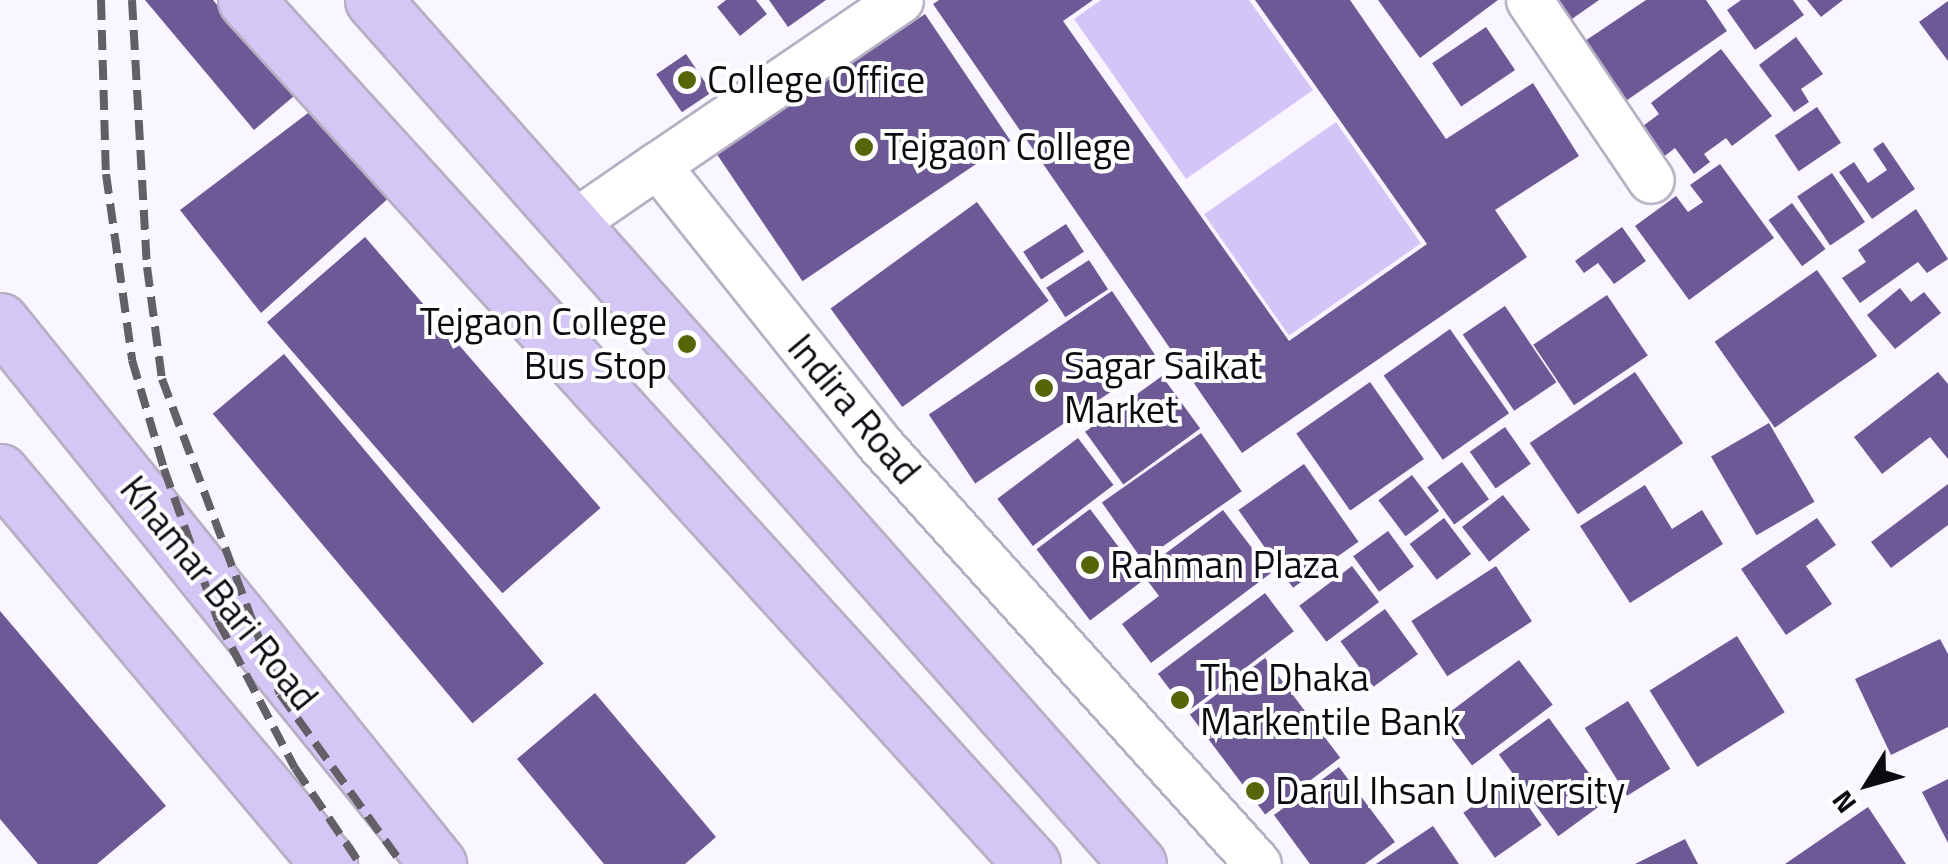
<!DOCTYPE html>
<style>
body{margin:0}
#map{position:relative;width:1948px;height:864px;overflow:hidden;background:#f9f6ff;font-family:"Titillium Web",sans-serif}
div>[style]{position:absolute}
.green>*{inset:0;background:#d4c5f8;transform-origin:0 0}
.building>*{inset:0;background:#6e5997;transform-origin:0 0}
.roads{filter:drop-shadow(2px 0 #b6b0c4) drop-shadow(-2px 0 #b6b0c4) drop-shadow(0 2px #b6b0c4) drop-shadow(0 -2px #b6b0c4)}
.street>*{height:45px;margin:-22.5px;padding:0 22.5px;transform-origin:22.5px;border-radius:22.5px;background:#fff}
.highway>*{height:55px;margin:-27.5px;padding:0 27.5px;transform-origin:27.5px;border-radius:27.5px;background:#d5c7f5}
.rail>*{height:8px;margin-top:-4px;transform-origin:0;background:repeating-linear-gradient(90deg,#625f67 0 20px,transparent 0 30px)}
.dots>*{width:28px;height:28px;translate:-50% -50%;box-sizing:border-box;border:5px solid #fff;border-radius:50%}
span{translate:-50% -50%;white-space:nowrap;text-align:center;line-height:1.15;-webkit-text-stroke:8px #fff;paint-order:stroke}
.poi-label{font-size:38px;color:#0d0a11}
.left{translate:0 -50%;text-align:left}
.right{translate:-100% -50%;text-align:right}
.street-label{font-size:38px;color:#0d0a11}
.north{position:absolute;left:1818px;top:734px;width:100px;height:100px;-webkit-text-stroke:8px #fff;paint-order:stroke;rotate:233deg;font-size:28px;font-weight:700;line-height:40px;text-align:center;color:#0d0a11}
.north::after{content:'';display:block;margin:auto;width:35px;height:45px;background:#0d0a11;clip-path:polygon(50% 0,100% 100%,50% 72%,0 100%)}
</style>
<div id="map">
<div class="green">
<div style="clip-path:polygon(1101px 0,1249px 0,1313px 90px,1186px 179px,1074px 19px)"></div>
<div style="left:1336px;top:122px;width:148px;height:161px;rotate:55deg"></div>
</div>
<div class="building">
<div style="clip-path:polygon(145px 0,213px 0,294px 96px,254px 130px)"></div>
<div style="clip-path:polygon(726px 0,756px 0,767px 14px,740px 36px,717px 7px)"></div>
<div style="clip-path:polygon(769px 0,826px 0,788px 27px)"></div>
<div style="clip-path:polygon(939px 0,1093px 0,1063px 21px,1289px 341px,1427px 244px,1255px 0,1350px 0,1446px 139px,1533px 83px,1579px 156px,1495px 210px,1527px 257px,1242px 453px,933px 4px)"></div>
<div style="clip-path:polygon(1378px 0,1498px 0,1420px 58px)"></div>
<div style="clip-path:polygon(1540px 0,1599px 0,1559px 28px)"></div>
<div style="clip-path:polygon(1646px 0,1706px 0,1727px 31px,1620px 105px,1579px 45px)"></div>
<div style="clip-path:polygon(1741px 0,1793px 0,1804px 15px,1755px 50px,1727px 10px)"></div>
<div style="clip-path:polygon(1807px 0,1843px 0,1821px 17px)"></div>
<div style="clip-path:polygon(1948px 1px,1948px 61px,1919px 22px)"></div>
<div style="left:925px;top:14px;width:153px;height:251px;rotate:56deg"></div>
<div style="left:1486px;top:27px;width:52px;height:65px;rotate:56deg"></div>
<div style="clip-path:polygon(1796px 37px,1823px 74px,1801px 89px,1809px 102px,1794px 112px,1759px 65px)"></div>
<div style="clip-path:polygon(1721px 49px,1772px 116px,1732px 146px,1726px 138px,1704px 154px,1710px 162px,1694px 174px,1675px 148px,1649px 168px,1627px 138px,1659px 114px,1651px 103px)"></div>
<div style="left:686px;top:54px;width:46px;height:36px;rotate:56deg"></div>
<div style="left:1817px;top:107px;width:43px;height:51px;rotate:56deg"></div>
<div style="clip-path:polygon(312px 110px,392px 195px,261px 313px,180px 210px)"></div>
<div style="clip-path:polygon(1883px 142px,1915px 189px,1872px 219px,1839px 172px,1854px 162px,1868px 183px,1887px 170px,1873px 149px)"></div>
<div style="clip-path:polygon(1720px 164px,1774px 238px,1689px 300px,1635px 226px,1676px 196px,1688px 212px,1703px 202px,1690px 185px)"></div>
<div style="left:1832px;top:173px;width:59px;height:42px;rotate:56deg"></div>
<div style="left:977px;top:202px;width:122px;height:181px;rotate:54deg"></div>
<div style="left:1792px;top:203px;width:57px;height:29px;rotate:54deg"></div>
<div style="clip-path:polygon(1916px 209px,1948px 259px,1927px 273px,1918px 262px,1860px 303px,1842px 278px,1866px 262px,1858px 250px)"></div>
<div style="left:1066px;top:224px;width:33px;height:51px;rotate:57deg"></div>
<div style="clip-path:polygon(1622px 227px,1646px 261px,1614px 284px,1598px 263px,1584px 273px,1575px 261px)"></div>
<div style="left:365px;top:237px;width:359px;height:130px;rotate:49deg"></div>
<div style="left:1089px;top:260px;width:35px;height:51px;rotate:57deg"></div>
<div style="left:1817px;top:270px;width:105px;height:125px;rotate:55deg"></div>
<div style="clip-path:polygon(1900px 288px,1911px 302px,1924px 292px,1941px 313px,1895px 349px,1867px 315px)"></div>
<div style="left:1112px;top:291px;width:83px;height:221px;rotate:56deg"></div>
<div style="left:1607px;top:295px;width:73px;height:89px;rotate:56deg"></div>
<div style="left:1505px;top:306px;width:92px;height:51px;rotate:56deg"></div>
<div style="left:1450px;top:329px;width:103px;height:81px;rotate:55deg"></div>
<div style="left:284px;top:354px;width:404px;height:93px;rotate:50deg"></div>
<div style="left:1635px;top:372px;width:86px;height:127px;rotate:56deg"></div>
<div style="clip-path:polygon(1938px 372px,1948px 384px,1948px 459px,1930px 437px,1882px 474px,1854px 437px)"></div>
<div style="left:1162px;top:376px;width:65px;height:95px;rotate:54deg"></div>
<div style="left:1370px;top:382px;width:94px;height:90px;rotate:55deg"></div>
<div style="left:1769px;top:423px;width:91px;height:67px;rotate:60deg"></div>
<div style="left:1505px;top:427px;width:45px;height:43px;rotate:55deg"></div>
<div style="left:1201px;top:433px;width:71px;height:121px;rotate:55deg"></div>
<div style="left:1078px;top:438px;width:59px;height:101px;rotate:53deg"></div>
<div style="left:1462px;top:462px;width:46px;height:43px;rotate:54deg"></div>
<div style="left:1304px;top:464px;width:95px;height:80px;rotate:55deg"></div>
<div style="left:1412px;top:475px;width:45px;height:42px;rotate:53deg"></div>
<div style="clip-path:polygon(1948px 484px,1948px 525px,1891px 568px,1871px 542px)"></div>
<div style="clip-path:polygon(1645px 485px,1672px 529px,1702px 510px,1723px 544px,1630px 603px,1580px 526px)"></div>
<div style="left:1503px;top:495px;width:44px;height:52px;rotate:52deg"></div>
<div style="left:1090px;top:509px;width:89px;height:67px;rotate:53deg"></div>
<div style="clip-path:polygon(1223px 510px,1271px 573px,1151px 663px,1122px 624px,1159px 596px,1141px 572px)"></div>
<div style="left:1444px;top:518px;width:45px;height:43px;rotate:53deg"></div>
<div style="clip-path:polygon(1817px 518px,1836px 545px,1806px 566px,1832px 604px,1786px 635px,1741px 569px)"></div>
<div style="left:1388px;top:531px;width:44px;height:43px;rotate:54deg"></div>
<div style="left:1352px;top:566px;width:45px;height:66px;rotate:53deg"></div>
<div style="left:1496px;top:566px;width:66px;height:101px;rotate:57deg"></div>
<div style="left:1265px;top:593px;width:48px;height:134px;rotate:53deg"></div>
<div style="left:1385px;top:609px;width:56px;height:55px;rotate:54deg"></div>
<div style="clip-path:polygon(0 611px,166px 806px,97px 864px,38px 864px,0 819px)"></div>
<div style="left:1737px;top:636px;width:90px;height:103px;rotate:58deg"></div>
<div style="clip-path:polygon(1940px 639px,1948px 654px,1948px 727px,1891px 755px,1855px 679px)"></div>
<div style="left:1265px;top:658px;width:125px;height:94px;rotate:53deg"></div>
<div style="left:1519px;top:660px;width:56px;height:101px;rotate:53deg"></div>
<div style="clip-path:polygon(595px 693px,716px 837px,685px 864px,604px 864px,517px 759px)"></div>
<div style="left:1628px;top:701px;width:80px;height:51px;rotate:58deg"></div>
<div style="left:1549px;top:718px;width:101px;height:62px;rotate:54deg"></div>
<div style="clip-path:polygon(1339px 767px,1395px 842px,1365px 864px,1310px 864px,1274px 815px)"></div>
<div style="clip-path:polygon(1948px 779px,1948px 843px,1922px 792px)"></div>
<div style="left:1510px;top:780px;width:55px;height:57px;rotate:55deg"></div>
<div style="clip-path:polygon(1868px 807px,1906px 864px,1785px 864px)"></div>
<div style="clip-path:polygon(1433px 826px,1459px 864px,1376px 864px)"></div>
<div style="clip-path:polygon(1685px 839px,1698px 864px,1635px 864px)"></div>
</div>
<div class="roads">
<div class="street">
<div style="left:900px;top:0;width:294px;rotate:145.8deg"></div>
<div style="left:657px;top:165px;width:353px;rotate:51.4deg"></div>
<div style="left:877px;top:441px;width:569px;rotate:47.99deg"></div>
<div style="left:1529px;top:0;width:217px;rotate:55.9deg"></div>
<div style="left:570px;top:225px;width:106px;rotate:-34.6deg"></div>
</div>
<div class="highway">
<div style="left:246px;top:0;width:1168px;rotate:47.71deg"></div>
<div style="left:373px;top:0;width:1154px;rotate:48.48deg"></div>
<div style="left:0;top:321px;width:698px;rotate:51.11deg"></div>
<div style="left:0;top:472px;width:512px;rotate:49.99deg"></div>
</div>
</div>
<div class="rail">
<div style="left:101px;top:0;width:174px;rotate:88.4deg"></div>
<div style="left:106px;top:174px;width:188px;rotate:82deg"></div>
<div style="left:132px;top:360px;width:114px;rotate:73.6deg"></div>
<div style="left:164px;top:469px;width:161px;rotate:70.4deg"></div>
<div style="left:218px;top:621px;width:166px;rotate:62.4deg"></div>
<div style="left:295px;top:768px;width:116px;rotate:55.9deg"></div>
<div style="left:132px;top:0;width:267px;rotate:86.8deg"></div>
<div style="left:147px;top:267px;width:113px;rotate:82.4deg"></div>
<div style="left:162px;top:379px;width:336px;rotate:69.5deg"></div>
<div style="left:280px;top:694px;width:209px;rotate:54.3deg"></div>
</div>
<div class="dots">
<div style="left:687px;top:80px;background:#576509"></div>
<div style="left:864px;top:147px;background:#576509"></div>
<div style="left:687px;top:344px;background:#576509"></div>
<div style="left:1044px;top:388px;background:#576509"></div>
<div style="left:1090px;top:565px;background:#576509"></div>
<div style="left:1180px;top:700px;background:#576509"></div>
<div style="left:1255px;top:791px;background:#576509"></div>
</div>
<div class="poi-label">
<span class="left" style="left:707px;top:80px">College Office</span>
<span class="left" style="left:884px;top:147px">Tejgaon College</span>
<span class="right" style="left:667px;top:344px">Tejgaon College<br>Bus Stop</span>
<span class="left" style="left:1064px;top:388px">Sagar Saikat<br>Market</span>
<span class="left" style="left:1110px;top:565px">Rahman Plaza</span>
<span class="left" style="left:1200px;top:700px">The Dhaka<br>Markentile Bank</span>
<span class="left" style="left:1275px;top:791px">Darul Ihsan University</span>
</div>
<div class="street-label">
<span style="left:854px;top:409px;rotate:50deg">Indira Road</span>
<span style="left:219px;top:593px;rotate:51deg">Khamar Bari Road</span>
</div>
<div class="north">N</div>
</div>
